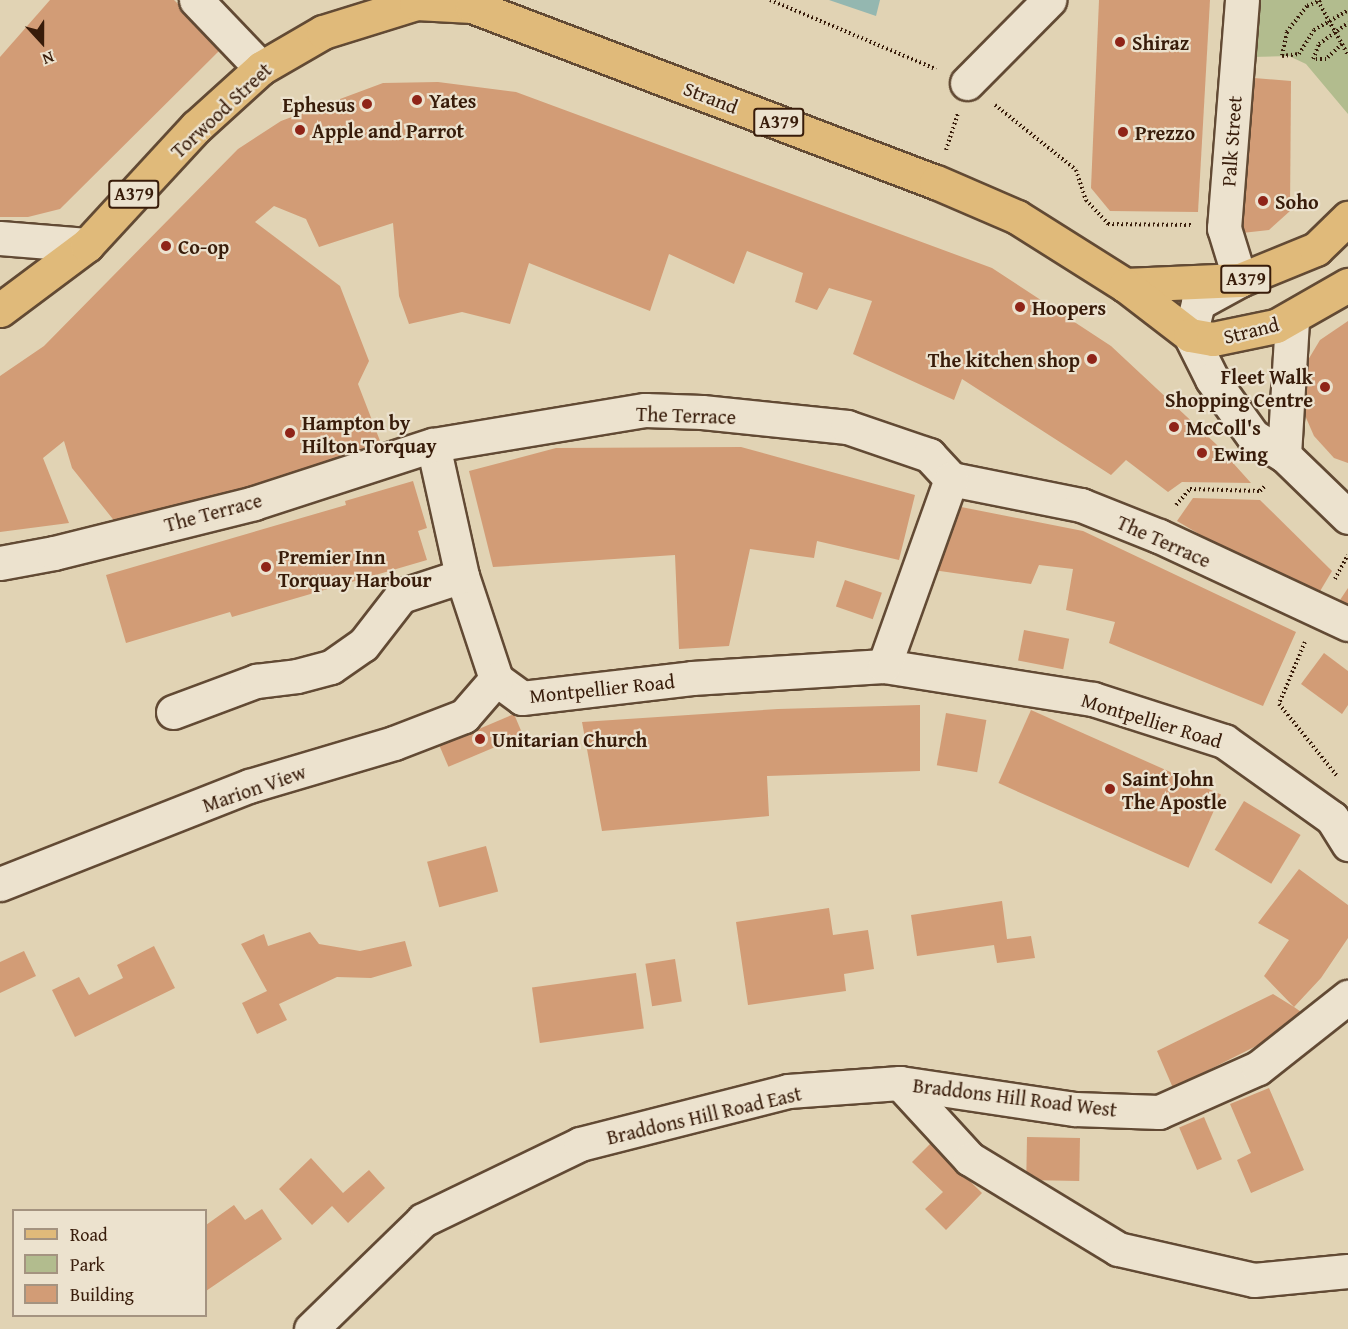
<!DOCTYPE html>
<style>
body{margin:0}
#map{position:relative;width:1348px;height:1329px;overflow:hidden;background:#e1d3b4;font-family:"Gentium Book Plus",serif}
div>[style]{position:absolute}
.green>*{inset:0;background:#b2bc8e}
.water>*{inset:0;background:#94b7b0}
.building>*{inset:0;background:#d29c76;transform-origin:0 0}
.path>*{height:4px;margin-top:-2px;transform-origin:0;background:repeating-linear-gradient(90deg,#381c0a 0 1.5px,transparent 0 4.5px)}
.roads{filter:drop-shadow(2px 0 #624a34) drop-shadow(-2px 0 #624a34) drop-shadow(0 2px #624a34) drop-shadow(0 -2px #624a34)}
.minor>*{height:33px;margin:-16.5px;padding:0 16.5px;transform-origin:16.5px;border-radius:16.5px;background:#ece2ce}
.major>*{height:33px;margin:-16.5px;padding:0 16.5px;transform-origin:16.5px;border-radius:16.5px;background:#e0ba7a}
.dots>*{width:16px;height:16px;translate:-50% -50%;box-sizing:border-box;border:3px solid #ece2ce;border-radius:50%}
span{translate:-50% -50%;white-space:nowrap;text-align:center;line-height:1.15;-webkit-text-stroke:4.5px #ece2ce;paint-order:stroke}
.shield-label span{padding:2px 4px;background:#ece2ce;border:2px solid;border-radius:4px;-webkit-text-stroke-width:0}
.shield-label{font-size:18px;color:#381c0a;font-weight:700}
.poi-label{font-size:20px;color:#381c0a;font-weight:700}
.left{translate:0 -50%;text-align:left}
.right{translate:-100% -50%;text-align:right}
.street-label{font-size:20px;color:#381c0a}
.legend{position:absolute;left:12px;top:1209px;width:195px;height:108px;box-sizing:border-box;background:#ece2ce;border:2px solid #a49380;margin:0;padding:8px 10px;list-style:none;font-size:18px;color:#381c0a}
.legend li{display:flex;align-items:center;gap:12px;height:30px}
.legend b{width:30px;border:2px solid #a49380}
.north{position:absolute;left:12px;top:12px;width:60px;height:60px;-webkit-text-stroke:4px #ece2ce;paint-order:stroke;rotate:159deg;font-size:16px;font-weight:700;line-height:24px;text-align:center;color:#381c0a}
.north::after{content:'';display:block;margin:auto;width:21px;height:27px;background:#381c0a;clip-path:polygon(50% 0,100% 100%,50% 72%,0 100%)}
</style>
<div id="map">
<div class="green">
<div style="clip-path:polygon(1257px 0,1348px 0,1348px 114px,1306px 64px,1289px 56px,1252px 57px)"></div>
</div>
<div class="water">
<div style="clip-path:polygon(829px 0,880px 0,876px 16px)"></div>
</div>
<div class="building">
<div style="clip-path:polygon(50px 0,174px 0,223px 47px,60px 209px,28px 217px,0 217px,0 57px)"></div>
<div style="clip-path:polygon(1099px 0,1210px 0,1198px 212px,1110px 211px,1091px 188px)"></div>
<div style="clip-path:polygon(1254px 78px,1291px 81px,1290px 211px,1269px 230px,1242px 233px)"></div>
<div style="clip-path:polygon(438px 82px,516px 92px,992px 268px,1111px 346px,1216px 444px,1251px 483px,1182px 482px,1168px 492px,1126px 460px,1111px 475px,962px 379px,954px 400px,853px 354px,872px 301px,829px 288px,817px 310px,795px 302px,803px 273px,747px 251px,734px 284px,669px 254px,650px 311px,529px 263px,510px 324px,462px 312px,409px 324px,399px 296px,393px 223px,319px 247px,306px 219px,274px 206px,255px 222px,340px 286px,369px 361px,358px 384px,382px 446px,250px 489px,116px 523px,72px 468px,64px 441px,43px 458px,69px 523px,0 532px,0 376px,44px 346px,238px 149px,281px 121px,383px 83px)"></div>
<div style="clip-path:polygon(1348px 321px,1348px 463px,1334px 458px,1314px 436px,1300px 404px,1302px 370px,1320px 340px)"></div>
<div style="clip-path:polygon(741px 447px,915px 495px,899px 560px,817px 541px,814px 558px,750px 549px,729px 646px,679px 649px,675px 555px,493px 567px,469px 471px,556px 448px)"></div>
<div style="clip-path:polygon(413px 481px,427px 528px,418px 531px,427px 560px,232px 617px,230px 612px,126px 643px,106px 575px,346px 505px,345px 501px)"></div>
<div style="clip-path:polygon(1193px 498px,1260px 500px,1332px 571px,1316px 598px,1268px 575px,1177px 521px)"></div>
<div style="clip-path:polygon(956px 506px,1083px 531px,1296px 632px,1263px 706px,1109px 643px,1115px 622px,1066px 610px,1073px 569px,1039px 565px,1031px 584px,933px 570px)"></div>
<div style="left:845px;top:580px;width:39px;height:28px;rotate:19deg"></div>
<div style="clip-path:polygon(1348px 588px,1348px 619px,1332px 612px)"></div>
<div style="left:1024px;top:630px;width:46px;height:31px;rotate:11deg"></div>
<div style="clip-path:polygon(1324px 653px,1348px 671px,1348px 705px,1342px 714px,1301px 684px)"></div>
<div style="clip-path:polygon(920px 705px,920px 771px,767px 776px,769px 816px,602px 831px,582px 722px,778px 709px)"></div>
<div style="left:1031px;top:710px;width:208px;height:80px;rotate:24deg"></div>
<div style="left:946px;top:713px;width:41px;height:53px;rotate:10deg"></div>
<div style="left:514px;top:714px;width:23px;height:81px;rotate:67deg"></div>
<div style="left:1244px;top:801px;width:66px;height:57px;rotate:31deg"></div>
<div style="left:486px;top:846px;width:47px;height:61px;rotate:75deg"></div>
<div style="clip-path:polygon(1299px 869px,1348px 905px,1348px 938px,1321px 978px,1294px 1007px,1304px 1014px,1274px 1037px,1173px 1088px,1157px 1051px,1273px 994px,1294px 1007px,1264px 976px,1289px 940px,1258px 923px)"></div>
<div style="clip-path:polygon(1002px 901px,1007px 939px,1031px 936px,1035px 958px,997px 963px,994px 945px,917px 956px,911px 915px)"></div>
<div style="clip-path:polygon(829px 908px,833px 935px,868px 930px,874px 969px,844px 974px,846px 991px,748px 1005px,736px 922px)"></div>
<div style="clip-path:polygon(310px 932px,319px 944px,360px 951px,405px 941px,412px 966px,371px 978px,337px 977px,279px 1004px,287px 1020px,257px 1034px,242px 1003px,267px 991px,241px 944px,264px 934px,268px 946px)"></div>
<div style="clip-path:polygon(154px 946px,175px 988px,75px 1037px,52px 990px,79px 977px,89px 995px,123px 978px,117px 965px)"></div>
<div style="clip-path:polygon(24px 951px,36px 976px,0 993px,0 962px)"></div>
<div style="left:675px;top:959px;width:43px;height:30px;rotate:81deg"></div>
<div style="left:636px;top:973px;width:56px;height:105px;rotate:82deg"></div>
<div style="clip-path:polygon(1269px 1088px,1304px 1170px,1251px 1193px,1237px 1160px,1251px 1153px,1230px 1104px)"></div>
<div style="left:1204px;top:1117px;width:46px;height:27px;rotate:67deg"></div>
<div style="left:1027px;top:1137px;width:53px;height:43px;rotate:1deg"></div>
<div style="clip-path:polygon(931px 1143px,982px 1193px,946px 1230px,925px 1209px,943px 1192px,912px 1162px)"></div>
<div style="clip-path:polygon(311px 1158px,343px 1193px,369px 1170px,385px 1188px,348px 1223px,332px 1206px,312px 1225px,279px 1189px)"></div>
<div style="clip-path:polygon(234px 1205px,245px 1220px,262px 1209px,282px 1239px,206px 1291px,206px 1225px)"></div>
</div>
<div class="path">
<div style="left:770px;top:0;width:180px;rotate:22.6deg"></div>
<div style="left:1321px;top:0;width:15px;rotate:157deg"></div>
<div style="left:1307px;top:6px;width:33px;rotate:128deg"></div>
<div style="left:1287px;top:32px;width:25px;rotate:102deg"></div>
<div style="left:1282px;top:56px;width:17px;rotate:-7deg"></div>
<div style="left:1299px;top:54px;width:28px;rotate:-58deg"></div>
<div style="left:1314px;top:30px;width:39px;rotate:-30deg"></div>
<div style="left:1318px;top:1px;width:62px;rotate:60.9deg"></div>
<div style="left:1342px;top:44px;width:22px;rotate:137deg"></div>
<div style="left:1326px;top:59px;width:13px;rotate:180deg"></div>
<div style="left:1313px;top:59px;width:16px;rotate:-68deg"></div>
<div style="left:1319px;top:44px;width:36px;rotate:-36deg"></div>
<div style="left:995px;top:105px;width:104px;rotate:38.7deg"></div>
<div style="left:1076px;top:170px;width:32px;rotate:72deg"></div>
<div style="left:1086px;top:200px;width:33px;rotate:47deg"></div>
<div style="left:1108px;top:224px;width:83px;rotate:0.7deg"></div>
<div style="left:946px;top:150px;width:38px;rotate:-72deg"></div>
<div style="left:1176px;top:505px;width:21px;rotate:-49deg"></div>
<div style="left:1190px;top:489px;width:70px;rotate:1.6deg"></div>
<div style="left:1260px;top:491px;width:8px;rotate:-45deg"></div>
<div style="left:1335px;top:579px;width:27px;rotate:-62deg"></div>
<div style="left:1305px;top:642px;width:67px;rotate:112.8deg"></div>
<div style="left:1279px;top:704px;width:94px;rotate:51.1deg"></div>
</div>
<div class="roads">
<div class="minor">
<div style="left:196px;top:0;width:94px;rotate:46.3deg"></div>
<div style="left:1242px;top:0;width:229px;rotate:94.5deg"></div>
<div style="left:1224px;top:228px;width:54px;rotate:72.9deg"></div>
<div style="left:1240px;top:280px;width:48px;rotate:151.3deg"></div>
<div style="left:1198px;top:303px;width:33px;rotate:104deg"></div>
<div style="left:1190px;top:335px;width:49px;rotate:63.4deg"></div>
<div style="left:1212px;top:379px;width:70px;rotate:54.3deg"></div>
<div style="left:1253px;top:436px;width:36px;rotate:32deg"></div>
<div style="left:1284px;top:455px;width:89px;rotate:44.1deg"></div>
<div style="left:967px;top:83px;width:117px;rotate:-45.3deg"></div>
<div style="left:0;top:238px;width:87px;rotate:4.6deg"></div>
<div style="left:433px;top:445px;width:134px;rotate:77.5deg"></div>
<div style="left:462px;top:576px;width:108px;rotate:71.7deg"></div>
<div style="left:496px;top:679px;width:32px;rotate:36deg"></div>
<div style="left:522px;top:698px;width:171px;rotate:-6.7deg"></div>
<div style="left:692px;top:678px;width:192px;rotate:-3.6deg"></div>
<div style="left:884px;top:666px;width:212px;rotate:9deg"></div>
<div style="left:1093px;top:699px;width:138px;rotate:17.8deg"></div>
<div style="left:1224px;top:741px;width:133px;rotate:35.5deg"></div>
<div style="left:1332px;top:818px;width:31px;rotate:58deg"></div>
<div style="left:1284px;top:455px;width:135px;rotate:-86.6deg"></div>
<div style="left:0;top:563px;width:55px;rotate:-10.5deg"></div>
<div style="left:54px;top:553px;width:206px;rotate:-14deg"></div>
<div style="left:254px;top:503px;width:188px;rotate:-18deg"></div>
<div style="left:433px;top:445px;width:215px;rotate:-9.4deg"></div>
<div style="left:645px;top:410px;width:57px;rotate:2deg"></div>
<div style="left:702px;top:412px;width:146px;rotate:5.9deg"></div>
<div style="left:847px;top:427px;width:87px;rotate:18.9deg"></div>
<div style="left:929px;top:455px;width:33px;rotate:47deg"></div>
<div style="left:951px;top:479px;width:133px;rotate:11.3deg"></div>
<div style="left:1081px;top:505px;width:84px;rotate:21.7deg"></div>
<div style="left:1159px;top:536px;width:208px;rotate:25deg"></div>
<div style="left:884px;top:666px;width:199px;rotate:-70.3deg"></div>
<div style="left:173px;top:712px;width:89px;rotate:-20.5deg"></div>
<div style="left:256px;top:681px;width:41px;rotate:-7deg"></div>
<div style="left:297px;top:676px;width:35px;rotate:-15deg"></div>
<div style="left:331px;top:667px;width:39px;rotate:-35deg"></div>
<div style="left:363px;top:645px;width:62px;rotate:-52.2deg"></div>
<div style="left:401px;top:596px;width:64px;rotate:-18.2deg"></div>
<div style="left:0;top:884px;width:268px;rotate:-21.5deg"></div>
<div style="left:249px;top:786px;width:151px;rotate:-16.5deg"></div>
<div style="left:394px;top:743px;width:75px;rotate:-21.1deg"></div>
<div style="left:464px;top:716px;width:49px;rotate:-49.1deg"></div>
<div style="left:900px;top:1083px;width:177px;rotate:8.5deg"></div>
<div style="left:1075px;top:1109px;width:84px;rotate:2deg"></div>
<div style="left:1159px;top:1112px;width:108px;rotate:-24deg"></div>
<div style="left:1258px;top:1068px;width:115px;rotate:-38.3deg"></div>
<div style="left:311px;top:1329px;width:156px;rotate:-44.2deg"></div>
<div style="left:423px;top:1220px;width:174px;rotate:-25.8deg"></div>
<div style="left:580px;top:1144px;width:215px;rotate:-14.3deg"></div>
<div style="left:788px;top:1091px;width:112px;rotate:-4.1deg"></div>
<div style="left:900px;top:1083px;width:103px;rotate:47.4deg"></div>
<div style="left:970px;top:1159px;width:173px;rotate:31.3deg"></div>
<div style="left:1118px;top:1249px;width:139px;rotate:12.8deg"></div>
<div style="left:1254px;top:1280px;width:94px;rotate:-5.5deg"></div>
</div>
<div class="major">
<div style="left:1125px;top:285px;width:115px;rotate:-2.5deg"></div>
<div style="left:1240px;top:280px;width:82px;rotate:-22.2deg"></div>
<div style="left:1316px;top:249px;width:45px;rotate:-44.1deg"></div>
<div style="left:0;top:310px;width:109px;rotate:-36.8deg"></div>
<div style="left:87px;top:245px;width:161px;rotate:-47.3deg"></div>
<div style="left:196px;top:127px;width:88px;rotate:-42.2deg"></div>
<div style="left:261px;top:68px;width:72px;rotate:-30.1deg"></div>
<div style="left:323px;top:32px;width:97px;rotate:-17.3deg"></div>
<div style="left:416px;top:3px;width:56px;rotate:3.1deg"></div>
<div style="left:472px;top:6px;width:496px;rotate:20.8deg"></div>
<div style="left:936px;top:182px;width:88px;rotate:23.4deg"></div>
<div style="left:1017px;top:217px;width:128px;rotate:32.2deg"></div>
<div style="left:1125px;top:285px;width:82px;rotate:37.6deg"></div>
<div style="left:1190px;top:335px;width:23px;rotate:10deg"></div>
<div style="left:1213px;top:339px;width:64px;rotate:-11.7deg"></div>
<div style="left:1276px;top:326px;width:83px;rotate:-29.7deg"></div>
</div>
</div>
<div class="dots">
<div style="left:1120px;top:42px;background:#8f2418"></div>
<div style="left:417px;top:100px;background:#8f2418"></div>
<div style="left:367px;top:104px;background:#8f2418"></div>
<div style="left:300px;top:130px;background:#8f2418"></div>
<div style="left:1123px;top:132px;background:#8f2418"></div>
<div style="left:1263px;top:201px;background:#8f2418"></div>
<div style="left:166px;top:246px;background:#8f2418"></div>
<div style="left:1020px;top:307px;background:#8f2418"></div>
<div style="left:1092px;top:359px;background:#8f2418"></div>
<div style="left:1325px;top:387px;background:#8f2418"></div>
<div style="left:1174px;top:427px;background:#8f2418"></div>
<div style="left:290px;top:433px;background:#8f2418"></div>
<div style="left:1202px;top:453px;background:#8f2418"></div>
<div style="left:266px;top:567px;background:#8f2418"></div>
<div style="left:480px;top:739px;background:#8f2418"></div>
<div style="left:1110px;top:789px;background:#8f2418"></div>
</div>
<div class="shield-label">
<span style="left:779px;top:122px">A379</span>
<span style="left:134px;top:194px">A379</span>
<span style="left:1246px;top:279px">A379</span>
</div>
<div class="poi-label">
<span class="left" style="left:1132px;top:42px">Shiraz</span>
<span class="left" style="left:429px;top:100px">Yates</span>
<span class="right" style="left:355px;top:104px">Ephesus</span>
<span class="left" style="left:312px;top:130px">Apple and Parrot</span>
<span class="left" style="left:1135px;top:132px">Prezzo</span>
<span class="left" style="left:1275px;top:201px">Soho</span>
<span class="left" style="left:178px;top:246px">Co-op</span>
<span class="left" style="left:1032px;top:307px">Hoopers</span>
<span class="right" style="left:1080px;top:359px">The kitchen shop</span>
<span class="right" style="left:1313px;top:388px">Fleet Walk<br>Shopping Centre</span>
<span class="left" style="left:302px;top:434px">Hampton by<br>Hilton Torquay</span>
<span class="left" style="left:1186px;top:427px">McColl's</span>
<span class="left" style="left:1214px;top:453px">Ewing</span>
<span class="left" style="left:278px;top:568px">Premier Inn<br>Torquay Harbour</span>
<span class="left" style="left:492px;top:739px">Unitarian Church</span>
<span class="left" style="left:1122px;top:790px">Saint John<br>The Apostle</span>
</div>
<div class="street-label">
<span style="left:711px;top:97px;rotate:21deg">Strand</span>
<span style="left:221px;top:110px;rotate:-43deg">Torwood Street</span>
<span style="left:1231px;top:141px;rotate:-86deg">Palk Street</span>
<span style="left:1251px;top:330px;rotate:-14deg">Strand</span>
<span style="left:686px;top:415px;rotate:2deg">The Terrace</span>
<span style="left:213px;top:512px;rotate:-15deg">The Terrace</span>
<span style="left:1164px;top:541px;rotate:24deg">The Terrace</span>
<span style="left:602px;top:688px;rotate:-6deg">Montpellier Road</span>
<span style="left:1152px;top:720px;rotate:17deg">Montpellier Road</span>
<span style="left:254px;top:788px;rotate:-19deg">Marion View</span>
<span style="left:1015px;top:1097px;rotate:7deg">Braddons Hill Road West</span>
<span style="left:704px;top:1115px;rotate:-13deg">Braddons Hill Road East</span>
</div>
<ul class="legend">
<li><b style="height:8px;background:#e0ba7a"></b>Road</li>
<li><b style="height:16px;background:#b2bc8e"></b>Park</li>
<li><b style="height:16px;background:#d29c76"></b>Building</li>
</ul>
<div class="north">N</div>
</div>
